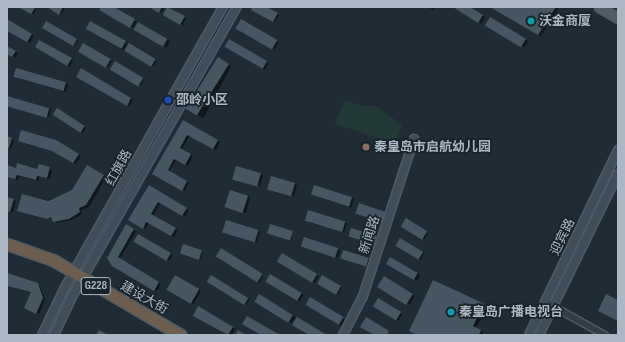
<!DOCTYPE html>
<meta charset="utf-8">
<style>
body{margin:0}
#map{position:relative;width:625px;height:342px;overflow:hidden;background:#1f2c36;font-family:"Sofia Sans Condensed","Noto Sans SC",sans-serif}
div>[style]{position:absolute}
.green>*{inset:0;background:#223938}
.shadow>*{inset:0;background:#0007;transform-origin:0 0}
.building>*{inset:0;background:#475762;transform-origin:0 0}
.roads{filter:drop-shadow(1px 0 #505c65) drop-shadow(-1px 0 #505c65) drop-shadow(0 1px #505c65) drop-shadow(0 -1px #505c65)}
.street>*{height:6px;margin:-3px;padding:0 3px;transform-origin:3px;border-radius:3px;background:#323e47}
.secondary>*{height:8px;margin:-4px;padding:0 4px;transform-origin:4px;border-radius:4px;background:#404e5a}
.primary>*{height:9px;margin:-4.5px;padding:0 4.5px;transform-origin:4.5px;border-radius:4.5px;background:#505d67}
.highway>*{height:11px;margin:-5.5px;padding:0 5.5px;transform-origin:5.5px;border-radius:5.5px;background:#6d5d4f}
.dots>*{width:11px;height:11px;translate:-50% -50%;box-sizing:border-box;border:2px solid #18232b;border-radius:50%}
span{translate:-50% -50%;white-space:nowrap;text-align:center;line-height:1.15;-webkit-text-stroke:3.5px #18232b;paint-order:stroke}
.shield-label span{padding:1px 3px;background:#18232b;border:1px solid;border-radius:3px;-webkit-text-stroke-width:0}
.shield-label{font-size:12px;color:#acb9c4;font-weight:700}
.poi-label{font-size:13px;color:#acb9c4;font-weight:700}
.left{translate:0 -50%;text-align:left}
.street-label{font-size:13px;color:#acb9c4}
.frame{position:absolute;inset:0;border:8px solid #acb9c4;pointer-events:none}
</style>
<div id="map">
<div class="green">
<div style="clip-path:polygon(345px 100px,362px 106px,376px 106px,402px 125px,396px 144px,335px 124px)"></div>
</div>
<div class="shadow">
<div style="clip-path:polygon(20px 7px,32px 7px,36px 9px,34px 14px)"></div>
<div style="clip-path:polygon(48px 7px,63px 7px,65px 8px,61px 15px)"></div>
<div style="clip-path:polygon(102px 7px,112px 7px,137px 22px,133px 28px,101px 10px)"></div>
<div style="clip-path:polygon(151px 7px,165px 7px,161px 13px)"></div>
<div style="clip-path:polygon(253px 7px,265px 7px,279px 15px,275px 22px,252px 10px)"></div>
<div style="clip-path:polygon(428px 7px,435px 7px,433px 10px)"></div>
<div style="clip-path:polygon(454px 7px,469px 7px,485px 17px,481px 24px)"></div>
<div style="clip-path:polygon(492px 7px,559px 7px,541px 36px)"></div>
<div style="left:168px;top:8px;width:21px;height:8px;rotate:29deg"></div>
<div style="left:490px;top:19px;width:44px;height:7px;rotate:30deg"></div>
<div style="clip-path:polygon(7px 20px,34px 36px,30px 43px,7px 29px)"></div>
<div style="left:241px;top:20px;width:44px;height:9px;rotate:30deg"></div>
<div style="left:47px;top:22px;width:36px;height:7px;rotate:30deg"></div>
<div style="left:91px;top:22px;width:42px;height:8px;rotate:30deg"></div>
<div style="left:139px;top:23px;width:36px;height:8px;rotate:30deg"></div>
<div style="left:230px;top:40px;width:45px;height:8px;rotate:31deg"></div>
<div style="left:40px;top:41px;width:39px;height:7px;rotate:31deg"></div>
<div style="left:84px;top:45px;width:32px;height:7px;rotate:30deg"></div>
<div style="left:129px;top:45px;width:32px;height:6px;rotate:30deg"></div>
<div style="clip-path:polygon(7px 47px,18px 53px,15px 58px,7px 53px)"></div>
<div style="left:218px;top:59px;width:15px;height:59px;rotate:28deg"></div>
<div style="clip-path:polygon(115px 63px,144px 79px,141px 86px,112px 69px)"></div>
<div style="clip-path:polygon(16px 69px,66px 83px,68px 85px,66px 92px,17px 78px)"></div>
<div style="left:81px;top:70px;width:60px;height:7px;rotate:30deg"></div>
<div style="clip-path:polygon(7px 97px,48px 109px,51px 110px,49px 117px,7px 105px)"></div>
<div style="left:57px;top:110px;width:34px;height:6px;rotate:32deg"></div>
<div style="clip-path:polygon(183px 122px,220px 142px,216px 150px,190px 135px,182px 149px,193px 156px,188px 166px,176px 160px,169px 172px,189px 183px,185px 191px,154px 173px)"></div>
<div style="clip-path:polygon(7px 137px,14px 140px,11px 149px,7px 148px)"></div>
<div style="clip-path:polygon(56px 141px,81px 156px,76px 164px,56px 152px)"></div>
<div style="clip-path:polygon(39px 165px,52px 170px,50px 179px,40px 176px,38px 181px,19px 176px,18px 180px,7px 177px,7px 167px,38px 170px)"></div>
<div style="clip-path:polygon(87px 167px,106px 177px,89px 207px,81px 210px,82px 214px,72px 220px,56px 223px,53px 219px,18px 211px,73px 191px)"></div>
<div style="clip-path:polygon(237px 167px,263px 175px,260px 186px,236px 180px)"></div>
<div style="clip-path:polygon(295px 184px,297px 185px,294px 196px,271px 190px)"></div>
<div style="clip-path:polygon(149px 187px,189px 210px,185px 217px,161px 202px,153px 216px,178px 230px,174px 237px,149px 223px,145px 229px,130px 220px)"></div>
<div style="clip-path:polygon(312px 195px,351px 198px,354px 199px,351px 208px)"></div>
<div style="clip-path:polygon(248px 196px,250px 198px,246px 213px,229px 208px)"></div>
<div style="clip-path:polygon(7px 198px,16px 201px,13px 212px,7px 211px)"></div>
<div style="left:360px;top:204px;width:28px;height:9px;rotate:21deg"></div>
<div style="left:407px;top:220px;width:25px;height:7px;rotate:32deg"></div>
<div style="clip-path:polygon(309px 222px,344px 222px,347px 223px,344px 232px)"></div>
<div style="clip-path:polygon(126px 226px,136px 231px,120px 259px,161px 284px,157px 291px,113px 265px)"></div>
<div style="clip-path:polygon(258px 231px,260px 232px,257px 242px,226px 233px)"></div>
<div style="clip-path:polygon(292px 232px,292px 241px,271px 234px)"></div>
<div style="left:138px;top:235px;width:40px;height:7px;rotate:30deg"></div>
<div style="left:304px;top:239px;width:38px;height:8px;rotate:17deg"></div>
<div style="left:401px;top:240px;width:27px;height:7px;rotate:31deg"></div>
<div style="left:222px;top:250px;width:49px;height:9px;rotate:32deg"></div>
<div style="clip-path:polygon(202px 251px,201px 259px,183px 254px)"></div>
<div style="clip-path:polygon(344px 252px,371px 260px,369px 267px,344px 259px)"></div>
<div style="left:282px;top:254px;width:43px;height:8px;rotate:31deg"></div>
<div style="left:391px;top:258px;width:34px;height:7px;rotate:30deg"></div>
<div style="clip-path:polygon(7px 275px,40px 286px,45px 300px,39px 314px,25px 308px,32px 293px,7px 286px)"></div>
<div style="left:270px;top:275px;width:39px;height:8px;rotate:30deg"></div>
<div style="left:175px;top:276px;width:30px;height:15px;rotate:30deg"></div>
<div style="left:322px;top:276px;width:23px;height:8px;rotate:31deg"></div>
<div style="left:212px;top:277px;width:44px;height:6px;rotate:31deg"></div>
<div style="left:385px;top:278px;width:35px;height:10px;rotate:31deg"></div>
<div style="clip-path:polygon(434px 281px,489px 308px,475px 328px,483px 332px,482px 335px,418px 335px)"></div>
<div style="left:259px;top:296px;width:42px;height:7px;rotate:30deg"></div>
<div style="left:310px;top:299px;width:41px;height:7px;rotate:31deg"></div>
<div style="left:378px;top:300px;width:28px;height:8px;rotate:30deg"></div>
<div style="clip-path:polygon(199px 308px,235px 329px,232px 335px,227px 335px,194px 315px)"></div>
</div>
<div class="building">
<div style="clip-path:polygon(18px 7px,34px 7px,35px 8px,31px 14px)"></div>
<div style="clip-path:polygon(47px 7px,63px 7px,59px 15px)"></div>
<div style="clip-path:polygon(101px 7px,114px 7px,135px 19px,130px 28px,99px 10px)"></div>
<div style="clip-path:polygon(149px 7px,162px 7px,159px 13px)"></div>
<div style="clip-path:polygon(167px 7px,185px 16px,180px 25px,163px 15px)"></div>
<div style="clip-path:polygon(252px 7px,267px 7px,278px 13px,273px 22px,251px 10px)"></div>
<div style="clip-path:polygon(453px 7px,470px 7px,483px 15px,478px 23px)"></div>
<div style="clip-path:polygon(490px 7px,556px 7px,538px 35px)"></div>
<div style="left:490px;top:17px;width:42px;height:10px;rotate:31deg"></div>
<div style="clip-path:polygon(7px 19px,32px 34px,27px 42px,7px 31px)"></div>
<div style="left:241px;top:19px;width:42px;height:11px;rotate:30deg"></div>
<div style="left:46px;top:21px;width:36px;height:8px;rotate:30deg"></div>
<div style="left:90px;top:21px;width:41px;height:9px;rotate:29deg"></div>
<div style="left:138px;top:22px;width:34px;height:9px;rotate:30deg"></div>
<div style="left:229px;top:39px;width:44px;height:9px;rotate:30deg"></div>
<div style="clip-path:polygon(39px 40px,72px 58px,67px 66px,35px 47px)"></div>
<div style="left:83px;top:43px;width:32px;height:10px;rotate:30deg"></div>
<div style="left:129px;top:43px;width:31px;height:9px;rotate:31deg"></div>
<div style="clip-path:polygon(7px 46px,16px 51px,12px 57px,7px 54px)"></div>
<div style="left:218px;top:57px;width:13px;height:61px;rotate:32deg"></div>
<div style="left:115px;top:61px;width:33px;height:10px;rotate:31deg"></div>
<div style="left:16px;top:68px;width:52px;height:9px;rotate:16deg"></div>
<div style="clip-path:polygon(81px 68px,131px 98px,127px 106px,76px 77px)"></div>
<div style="left:7px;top:96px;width:44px;height:10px;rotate:16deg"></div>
<div style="left:57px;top:108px;width:33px;height:8px;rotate:33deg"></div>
<div style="clip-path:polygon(183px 120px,218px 140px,213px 149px,187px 135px,180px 148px,191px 154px,185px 165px,174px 159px,168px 170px,187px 181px,182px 191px,152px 174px)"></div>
<div style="clip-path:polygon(21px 130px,56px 140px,79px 154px,73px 163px,52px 151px,18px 141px)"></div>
<div style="clip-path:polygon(7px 136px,12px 138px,9px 148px,7px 148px)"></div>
<div style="clip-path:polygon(17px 163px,37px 169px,39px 164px,50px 167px,47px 178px,37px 176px,36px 180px,17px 175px,15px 179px,7px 177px,7px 165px,16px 168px)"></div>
<div style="clip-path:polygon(87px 165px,104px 175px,86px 205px,79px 208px,80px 212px,69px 219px,53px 222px,51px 217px,47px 219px,17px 211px,22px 194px,48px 201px,72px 190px)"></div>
<div style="left:236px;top:166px;width:26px;height:14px;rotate:16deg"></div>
<div style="left:271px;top:176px;width:25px;height:14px;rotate:16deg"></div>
<div style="clip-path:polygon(149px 185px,187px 208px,182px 216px,158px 202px,151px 214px,176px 228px,171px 236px,146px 222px,143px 229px,128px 220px)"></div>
<div style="left:314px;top:185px;width:40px;height:10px;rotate:18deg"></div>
<div style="left:230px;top:190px;width:19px;height:18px;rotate:18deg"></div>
<div style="clip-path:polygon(7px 197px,14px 199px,10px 212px,7px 211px)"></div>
<div style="left:359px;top:203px;width:28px;height:11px;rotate:19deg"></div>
<div style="left:308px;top:210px;width:39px;height:11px;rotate:17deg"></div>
<div style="left:406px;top:218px;width:25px;height:10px;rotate:32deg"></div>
<div style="left:226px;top:220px;width:34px;height:13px;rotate:17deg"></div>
<div style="clip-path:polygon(126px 224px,134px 229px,118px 257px,159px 282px,154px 291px,112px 266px,107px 258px)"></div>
<div style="left:270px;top:224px;width:24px;height:10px;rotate:17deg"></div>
<div style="left:351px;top:228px;width:27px;height:9px;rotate:17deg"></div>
<div style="left:138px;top:234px;width:38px;height:9px;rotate:30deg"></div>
<div style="left:304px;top:237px;width:36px;height:10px;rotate:18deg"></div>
<div style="left:400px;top:238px;width:27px;height:9px;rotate:31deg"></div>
<div style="left:183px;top:244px;width:20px;height:10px;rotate:18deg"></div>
<div style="left:221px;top:248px;width:49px;height:10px;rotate:32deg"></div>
<div style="left:343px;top:250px;width:27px;height:9px;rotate:17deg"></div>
<div style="left:282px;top:253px;width:41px;height:10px;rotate:31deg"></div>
<div style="left:390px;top:257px;width:32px;height:8px;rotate:30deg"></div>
<div style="clip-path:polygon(7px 273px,38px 283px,43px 298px,36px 314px,24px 308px,31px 292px,7px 286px)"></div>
<div style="left:270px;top:274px;width:37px;height:9px;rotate:31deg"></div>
<div style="left:175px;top:275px;width:28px;height:17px;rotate:30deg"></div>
<div style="left:211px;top:275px;width:44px;height:8px;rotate:32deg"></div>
<div style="left:322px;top:275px;width:22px;height:10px;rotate:30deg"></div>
<div style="left:384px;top:276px;width:34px;height:13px;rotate:32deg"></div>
<div style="clip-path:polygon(433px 280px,487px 305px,480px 319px,477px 318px,473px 326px,481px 330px,479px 335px,417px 335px,409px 331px)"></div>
<div style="left:259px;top:294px;width:40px;height:9px;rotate:32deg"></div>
<div style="clip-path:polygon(606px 294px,618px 300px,618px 321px,598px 311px)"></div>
<div style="left:310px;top:297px;width:39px;height:9px;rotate:31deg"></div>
<div style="left:378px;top:298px;width:27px;height:10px;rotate:31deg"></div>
<div style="clip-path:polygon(198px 306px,233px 327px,228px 335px,193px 316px)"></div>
<div style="clip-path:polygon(247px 316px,280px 335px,261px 335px,242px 324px)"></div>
<div style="clip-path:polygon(297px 317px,327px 335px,309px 335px,292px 325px)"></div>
<div style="clip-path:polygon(366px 317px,389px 331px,387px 335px,374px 335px,360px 327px)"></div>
<div style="clip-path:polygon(99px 330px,108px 335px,96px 335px)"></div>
<div style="clip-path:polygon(238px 330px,246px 335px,235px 335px)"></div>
</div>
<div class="roads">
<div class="street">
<div style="left:545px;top:302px;width:68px;rotate:28.8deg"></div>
</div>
<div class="secondary">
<div style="left:42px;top:335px;width:51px;rotate:-64.4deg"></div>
<div style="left:64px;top:289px;width:324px;rotate:-60.6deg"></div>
<div style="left:54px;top:335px;width:42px;rotate:-64.7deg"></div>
<div style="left:72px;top:297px;width:334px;rotate:-60.4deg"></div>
<div style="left:343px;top:335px;width:44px;rotate:-62.9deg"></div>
<div style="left:363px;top:296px;width:165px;rotate:-72deg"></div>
<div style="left:529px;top:335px;width:205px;rotate:-64.3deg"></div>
<div style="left:539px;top:335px;width:179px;rotate:-63.9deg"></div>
</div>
<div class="primary">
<div style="left:599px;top:7px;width:22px;rotate:30deg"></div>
</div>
<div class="highway">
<div style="left:7px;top:244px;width:49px;rotate:19.2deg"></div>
<div style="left:53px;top:260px;width:148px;rotate:30.4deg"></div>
</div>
</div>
<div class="dots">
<div style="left:531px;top:21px;background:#0f9aa8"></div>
<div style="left:168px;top:100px;background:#1a4fb4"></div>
<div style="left:366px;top:147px;background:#8d6e63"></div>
<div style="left:451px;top:312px;background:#0f9aa8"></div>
</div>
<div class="shield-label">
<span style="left:96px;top:286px">G228</span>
</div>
<div class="poi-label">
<span class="left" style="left:539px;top:21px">沃金商厦</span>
<span class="left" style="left:176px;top:100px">邵岭小区</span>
<span class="left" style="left:374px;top:147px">秦皇岛市启航幼儿园</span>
<span class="left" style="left:459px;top:312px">秦皇岛广播电视台</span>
</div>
<div class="street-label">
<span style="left:119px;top:168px;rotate:-61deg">红旗路</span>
<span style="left:370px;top:235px;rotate:-72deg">新闻路</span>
<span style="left:563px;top:237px;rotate:-64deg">迎宾路</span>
<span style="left:144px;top:298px;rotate:30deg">建设大街</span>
</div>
<div class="frame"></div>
</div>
